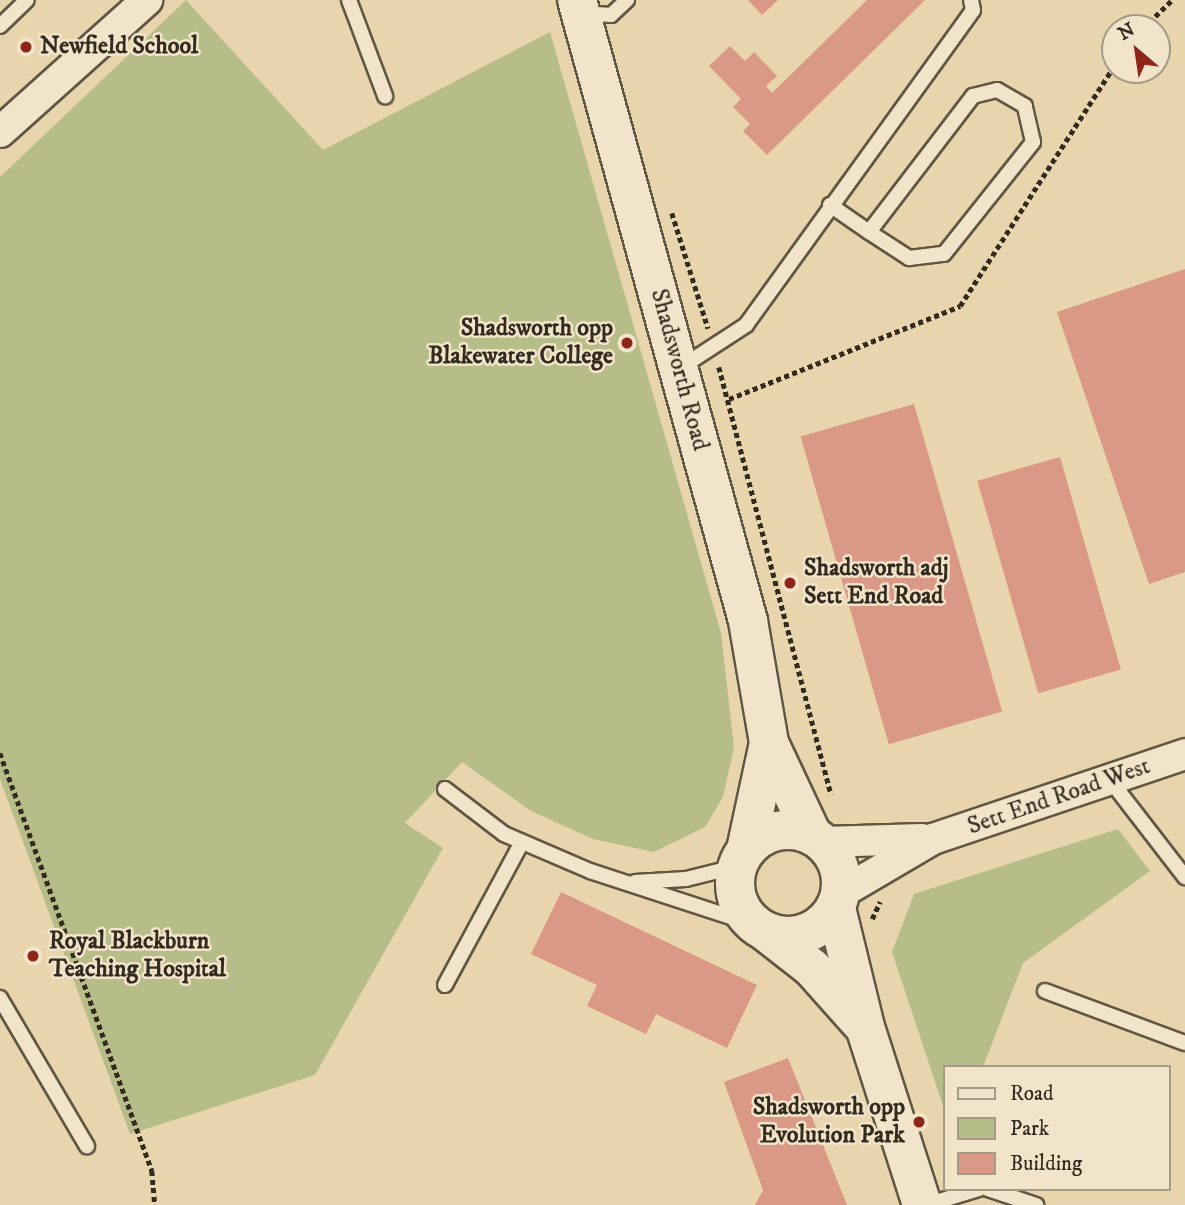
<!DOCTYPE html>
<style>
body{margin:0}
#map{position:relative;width:1185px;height:1205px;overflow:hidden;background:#e9d5ad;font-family:"IM FELL DW Pica",serif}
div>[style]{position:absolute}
.green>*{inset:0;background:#b7bd89}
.building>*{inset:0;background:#da9887;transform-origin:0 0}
.path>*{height:4.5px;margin-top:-2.25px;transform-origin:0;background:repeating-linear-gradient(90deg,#342b1f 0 5px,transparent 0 8.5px)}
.roads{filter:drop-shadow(2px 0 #615642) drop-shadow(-2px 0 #615642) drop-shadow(0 2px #615642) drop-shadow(0 -2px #615642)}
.lane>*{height:14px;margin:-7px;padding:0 7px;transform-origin:7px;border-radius:7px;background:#f1e4ca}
.street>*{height:30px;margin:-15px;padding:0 15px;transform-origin:15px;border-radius:15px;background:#f1e4ca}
.secondary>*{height:38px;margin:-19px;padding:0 19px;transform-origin:19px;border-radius:19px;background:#f1e4ca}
.secondary>.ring{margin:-19px;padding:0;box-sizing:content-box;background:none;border:38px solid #f1e4ca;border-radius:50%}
.dots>*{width:19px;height:19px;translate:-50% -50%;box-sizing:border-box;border:4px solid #f1e4ca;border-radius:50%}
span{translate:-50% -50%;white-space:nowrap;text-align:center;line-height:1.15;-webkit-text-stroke:5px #f1e4ca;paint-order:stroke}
.poi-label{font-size:24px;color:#342b1f;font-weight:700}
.left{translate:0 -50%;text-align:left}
.right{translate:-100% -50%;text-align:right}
.street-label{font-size:24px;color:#342b1f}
.legend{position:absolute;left:943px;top:1065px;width:228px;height:126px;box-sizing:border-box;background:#f1e4ca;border:2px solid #a59a86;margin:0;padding:9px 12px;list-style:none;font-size:21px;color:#342b1f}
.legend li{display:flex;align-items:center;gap:14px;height:35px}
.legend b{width:35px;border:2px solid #a59a86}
.north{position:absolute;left:1101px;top:14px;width:70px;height:70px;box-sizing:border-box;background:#f1e4ca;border:2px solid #a59a86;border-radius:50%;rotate:331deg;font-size:19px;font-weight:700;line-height:28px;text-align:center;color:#342b1f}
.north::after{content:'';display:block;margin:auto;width:24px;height:32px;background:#8f2418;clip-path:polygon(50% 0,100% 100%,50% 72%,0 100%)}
</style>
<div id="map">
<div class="green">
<div style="clip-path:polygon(186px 0,323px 150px,550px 32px,721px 633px,734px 747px,723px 797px,705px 827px,654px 852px,593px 839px,531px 811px,462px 762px,405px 823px,443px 848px,315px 1075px,130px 1134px,0 779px,0 177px)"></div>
<div style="clip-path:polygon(1118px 829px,1150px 871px,1023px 963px,983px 1067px,945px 1067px,945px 1112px,892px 952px,914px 894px)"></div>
</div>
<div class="building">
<div style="clip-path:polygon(748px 0,778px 0,762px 15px)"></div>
<div style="clip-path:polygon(867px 0,925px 0,767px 155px,743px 131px,750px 124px,733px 107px,741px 99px,709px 66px,730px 46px,745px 61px,754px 52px,777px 76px,766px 86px,772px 93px)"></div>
<div style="clip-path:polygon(1185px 269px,1185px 572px,1149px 584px,1057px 312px)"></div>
<div style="left:914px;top:404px;width:320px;height:118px;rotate:74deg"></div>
<div style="left:1060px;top:457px;width:221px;height:86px;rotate:74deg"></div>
<div style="clip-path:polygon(561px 892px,757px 985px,727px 1048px,656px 1014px,646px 1034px,587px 1006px,597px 985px,531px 954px)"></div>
<div style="clip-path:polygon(788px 1058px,847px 1205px,755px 1205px,763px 1190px,724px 1082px)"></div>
</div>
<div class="path">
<div style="left:1143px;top:28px;width:40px;rotate:-44deg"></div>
<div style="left:672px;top:213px;width:121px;rotate:72.6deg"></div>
<div style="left:719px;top:367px;width:442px;rotate:75.3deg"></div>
<div style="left:729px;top:399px;width:249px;rotate:-21.9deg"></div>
<div style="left:960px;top:306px;width:287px;rotate:-57.3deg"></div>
<div style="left:0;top:753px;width:445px;rotate:70deg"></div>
<div style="left:152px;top:1171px;width:34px;rotate:85deg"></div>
<div style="left:872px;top:919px;width:19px;rotate:-65deg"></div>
</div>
<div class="roads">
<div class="lane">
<div style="left:349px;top:0;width:103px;rotate:69.4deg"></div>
<div style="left:581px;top:13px;width:30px;rotate:4deg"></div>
<div style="left:611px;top:15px;width:22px;rotate:-43deg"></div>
<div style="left:0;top:26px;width:37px;rotate:-44deg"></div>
<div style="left:830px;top:205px;width:47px;rotate:34.7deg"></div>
<div style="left:869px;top:232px;width:48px;rotate:33deg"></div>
<div style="left:909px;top:258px;width:35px;rotate:-7deg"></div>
<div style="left:944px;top:254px;width:143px;rotate:-51.5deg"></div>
<div style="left:1033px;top:142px;width:37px;rotate:-103deg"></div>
<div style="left:1025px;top:106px;width:32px;rotate:-150deg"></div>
<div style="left:997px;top:90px;width:25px;rotate:166deg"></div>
<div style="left:973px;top:96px;width:171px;rotate:127.4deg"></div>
<div style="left:680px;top:368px;width:79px;rotate:-33.1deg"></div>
<div style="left:746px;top:325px;width:388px;rotate:-54.2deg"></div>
<div style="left:973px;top:10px;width:10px;rotate:-101deg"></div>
<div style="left:1110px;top:780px;width:123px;rotate:52.3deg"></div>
<div style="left:445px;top:789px;width:74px;rotate:37.3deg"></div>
<div style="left:504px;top:834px;width:94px;rotate:23.3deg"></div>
<div style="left:590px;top:871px;width:174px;rotate:18.1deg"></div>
<div style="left:635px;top:882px;width:51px;rotate:-3.4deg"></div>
<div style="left:686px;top:879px;width:54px;rotate:-14deg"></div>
<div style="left:445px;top:985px;width:162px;rotate:-61.7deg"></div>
<div style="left:1045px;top:991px;width:149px;rotate:20.4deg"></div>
<div style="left:0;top:998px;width:172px;rotate:59.6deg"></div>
<div style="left:988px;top:1189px;width:51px;rotate:18.4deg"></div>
<div style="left:926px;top:1205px;width:55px;rotate:-16.8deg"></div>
</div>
<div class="street">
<div style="left:0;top:132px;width:198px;rotate:-41.9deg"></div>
<div style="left:823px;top:842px;width:99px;rotate:-1.7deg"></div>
<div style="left:841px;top:893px;width:107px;rotate:-30.4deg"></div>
<div style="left:933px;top:839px;width:266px;rotate:-18.6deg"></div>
</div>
<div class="secondary">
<div style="left:577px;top:0;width:644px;rotate:74.6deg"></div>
<div style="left:748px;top:621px;width:124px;rotate:80.2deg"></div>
<div style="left:769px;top:743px;width:102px;rotate:64.9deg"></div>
<div class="ring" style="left:735px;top:830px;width:68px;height:68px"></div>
<div style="left:746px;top:850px;width:109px;rotate:-77.9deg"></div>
<div style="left:836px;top:908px;width:122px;rotate:76.3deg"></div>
<div style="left:865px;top:1027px;width:187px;rotate:72.2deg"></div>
<div style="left:766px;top:932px;width:58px;rotate:38deg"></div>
<div style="left:812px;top:968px;width:74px;rotate:48.3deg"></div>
</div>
</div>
<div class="dots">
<div style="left:26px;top:47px;background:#8f2418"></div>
<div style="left:627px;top:343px;background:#8f2418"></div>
<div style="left:790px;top:583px;background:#8f2418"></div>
<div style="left:33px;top:956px;background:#8f2418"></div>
<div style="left:919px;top:1122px;background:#8f2418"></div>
</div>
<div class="poi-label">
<span class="left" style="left:40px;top:47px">Newfield School</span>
<span class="right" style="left:613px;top:343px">Shadsworth opp<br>Blakewater College</span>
<span class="left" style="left:804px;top:583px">Shadsworth adj<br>Sett End Road</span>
<span class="left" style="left:49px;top:956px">Royal Blackburn<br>Teaching Hospital</span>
<span class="right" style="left:905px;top:1122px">Shadsworth opp<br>Evolution Park</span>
</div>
<div class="street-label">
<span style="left:679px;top:370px;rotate:75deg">Shadsworth Road</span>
<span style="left:1059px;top:797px;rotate:-19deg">Sett End Road West</span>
</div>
<ul class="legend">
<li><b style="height:9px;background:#f1e4ca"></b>Road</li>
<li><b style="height:19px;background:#b7bd89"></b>Park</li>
<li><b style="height:19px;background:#da9887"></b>Building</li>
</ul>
<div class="north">N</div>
</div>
